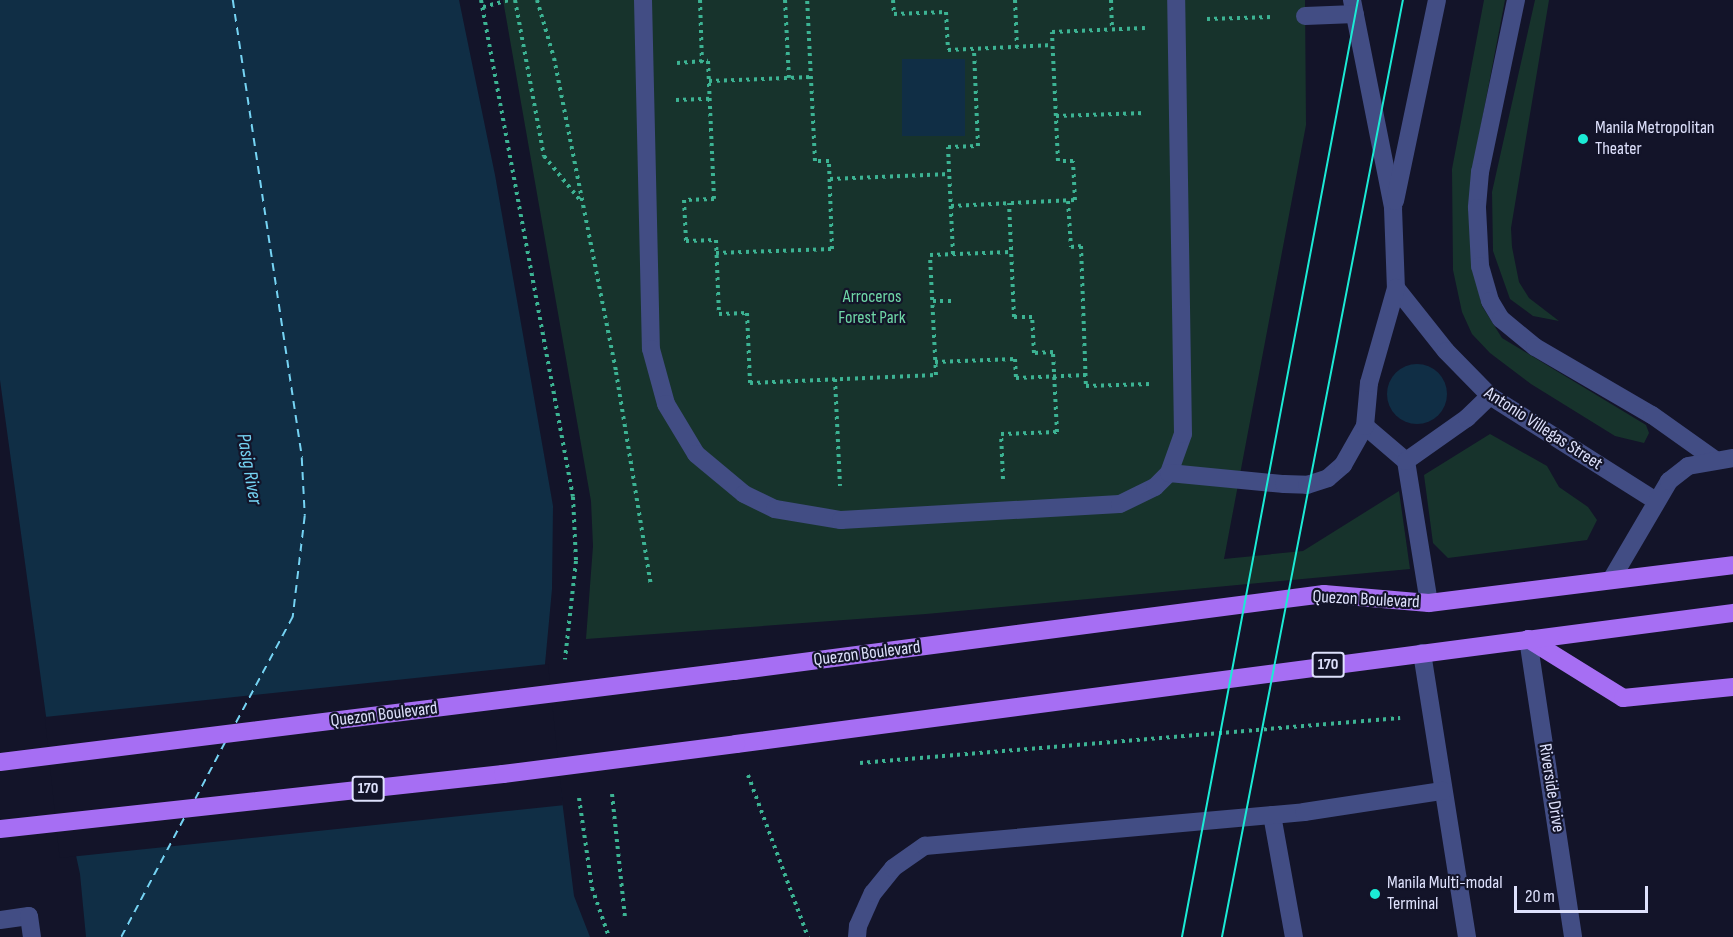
<!DOCTYPE html>
<style>
body{margin:0}
#map{position:relative;width:1733px;height:937px;overflow:hidden;background:#131429;font-family:"Sofia Sans Condensed",sans-serif}
div>[style]{position:absolute}
.green>*{inset:0;background:#17332c}
.water>*{inset:0;background:#102e45;transform-origin:0 0}
.round{border-radius:50%}
.pier>*{inset:0;background:#131429;transform-origin:0 0}
.ferry>*{height:1.5px;margin-top:-0.75px;transform-origin:0;background:repeating-linear-gradient(90deg,#75d3f3 0 8px,transparent 0 14px)}
.path>*{height:4px;margin-top:-2px;transform-origin:0;background:repeating-linear-gradient(90deg,#3cb393 0 3px,transparent 0 7.5px)}
.minor>*{height:18px;margin:-9px;padding:0 9px;transform-origin:9px;border-radius:9px;background:#424d84}
.major>*{height:18px;margin:-9px;padding:0 9px;transform-origin:9px;border-radius:9px;background:#a66ef3}
.tram>*{height:1.5px;margin:-0.75px;padding:0 0.75px;transform-origin:0.75px;border-radius:0.75px;background:#1bebd5}
.major-bridge>*{height:18px;margin:-9px;padding:0 9px;transform-origin:9px;border-radius:9px;background:#a66ef3}
.dots>*{width:16px;height:16px;translate:-50% -50%;box-sizing:border-box;border:3px solid #131429;border-radius:50%}
span{translate:-50% -50%;white-space:nowrap;text-align:center;line-height:1.15;-webkit-text-stroke:4.5px #131429;paint-order:stroke}
.shield-label span{padding:2px 4px;background:#131429;border:2px solid;border-radius:4px;-webkit-text-stroke-width:0}
.shield-label{font-size:16px;color:#dee1fc;font-weight:700}
.poi-label{font-size:18px;color:#dee1fc}
.left{translate:0 -50%;text-align:left}
.park-label{font-size:18px;color:#6fd7a7}
.street-label{font-size:18px;color:#dee1fc}
.water-label{font-size:20px;color:#75d3f3;font-style:italic}
.scale{position:absolute;left:1514px;top:886px;width:134px;height:27px;box-sizing:border-box;border:3px solid #dee1fc;border-top:0;padding-left:8px;font-size:18px;line-height:21px;white-space:nowrap;color:#dee1fc;-webkit-text-stroke:4px #131429;paint-order:stroke}
</style>
<div id="map">
<div class="green">
<div style="clip-path:polygon(503px 0,1305px 0,1306px 125px,1224px 559px,1303px 551px,1399px 491px,1410px 569px,926px 614px,586px 639px,593px 546px,591px 501px)"></div>
<div style="clip-path:polygon(1484px 0,1505px 0,1472px 172px,1473px 267px,1482px 306px,1502px 338px,1646px 425px,1649px 433px,1644px 443px,1615px 436px,1531px 384px,1490px 353px,1472px 334px,1462px 312px,1453px 270px,1452px 169px)"></div>
<div style="clip-path:polygon(1535px 0,1549px 0,1511px 228px,1512px 247px,1519px 282px,1529px 298px,1559px 321px,1533px 316px,1510px 299px,1493px 251px,1492px 192px)"></div>
<div style="clip-path:polygon(1490px 434px,1547px 466px,1559px 487px,1588px 507px,1597px 520px,1587px 540px,1448px 558px,1433px 543px,1424px 475px)"></div>
</div>
<div class="water">
<div style="clip-path:polygon(0 0,459px 0,495px 175px,553px 506px,552px 589px,545px 664px,574px 896px,590px 937px,86px 937px,80px 874px,46px 716px,0 380px)"></div>
<div style="left:902px;top:59px;width:63px;height:77px"></div>
<div class="round" style="left:1387px;top:364px;width:60px;height:60px"></div>
</div>
<div class="pier">
<div style="left:548px;top:664px;width:142px;height:506px;rotate:84deg"></div>
</div>
<div class="ferry">
<div style="left:233px;top:0;width:463px;rotate:81.4deg"></div>
<div style="left:302px;top:458px;width:58px;rotate:87deg"></div>
<div style="left:305px;top:516px;width:102px;rotate:96.8deg"></div>
<div style="left:293px;top:617px;width:123px;rotate:118.2deg"></div>
<div style="left:195px;top:799px;width:64px;rotate:-62.2deg"></div>
<div style="left:121px;top:937px;width:137px;rotate:-62.1deg"></div>
</div>
<div class="path">
<div style="left:481px;top:0;width:505px;rotate:79.51deg"></div>
<div style="left:573px;top:497px;width:64px;rotate:87.3deg"></div>
<div style="left:576px;top:561px;width:99px;rotate:96.4deg"></div>
<div style="left:515px;top:0;width:159px;rotate:79.5deg"></div>
<div style="left:544px;top:156px;width:57px;rotate:50.7deg"></div>
<div style="left:537px;top:0;width:60px;rotate:73.7deg"></div>
<div style="left:554px;top:58px;width:320px;rotate:78.8deg"></div>
<div style="left:616px;top:372px;width:217px;rotate:80.7deg"></div>
<div style="left:700px;top:0;width:62px;rotate:88.2deg"></div>
<div style="left:785px;top:0;width:78px;rotate:87.1deg"></div>
<div style="left:893px;top:0;width:14px;rotate:86deg"></div>
<div style="left:894px;top:14px;width:52px;rotate:-2.2deg"></div>
<div style="left:946px;top:12px;width:38px;rotate:87deg"></div>
<div style="left:948px;top:50px;width:105px;rotate:-2.7deg"></div>
<div style="left:1015px;top:0;width:47px;rotate:87.6deg"></div>
<div style="left:1111px;top:0;width:29px;rotate:88deg"></div>
<div style="left:483px;top:7px;width:27px;rotate:-15deg"></div>
<div style="left:1207px;top:19px;width:67px;rotate:-1.7deg"></div>
<div style="left:677px;top:63px;width:31px;rotate:-4deg"></div>
<div style="left:708px;top:61px;width:138px;rotate:87.5deg"></div>
<div style="left:714px;top:199px;width:30px;rotate:178deg"></div>
<div style="left:684px;top:200px;width:41px;rotate:87.2deg"></div>
<div style="left:686px;top:241px;width:30px;rotate:-2deg"></div>
<div style="left:716px;top:240px;width:74px;rotate:87.7deg"></div>
<div style="left:719px;top:314px;width:28px;rotate:-2deg"></div>
<div style="left:747px;top:313px;width:70px;rotate:87.5deg"></div>
<div style="left:750px;top:383px;width:186px;rotate:-2.5deg"></div>
<div style="left:936px;top:375px;width:120px;rotate:-92.9deg"></div>
<div style="left:930px;top:255px;width:81px;rotate:-2.1deg"></div>
<div style="left:709px;top:81px;width:102px;rotate:-2.2deg"></div>
<div style="left:676px;top:100px;width:34px;rotate:-2deg"></div>
<div style="left:1056px;top:116px;width:89px;rotate:-1.9deg"></div>
<div style="left:830px;top:179px;width:120px;rotate:-2.4deg"></div>
<div style="left:1068px;top:201px;width:46px;rotate:86.3deg"></div>
<div style="left:1071px;top:247px;width:10px;rotate:-6deg"></div>
<div style="left:1081px;top:246px;width:140px;rotate:88deg"></div>
<div style="left:1086px;top:386px;width:64px;rotate:-1.8deg"></div>
<div style="left:951px;top:206px;width:124px;rotate:-2.8deg"></div>
<div style="left:1075px;top:200px;width:39px;rotate:-93deg"></div>
<div style="left:1073px;top:161px;width:15px;rotate:180deg"></div>
<div style="left:1058px;top:161px;width:129px;rotate:-92.7deg"></div>
<div style="left:1052px;top:32px;width:93px;rotate:-2.5deg"></div>
<div style="left:716px;top:253px;width:116px;rotate:-2deg"></div>
<div style="left:832px;top:249px;width:88px;rotate:-92deg"></div>
<div style="left:829px;top:161px;width:14px;rotate:180deg"></div>
<div style="left:815px;top:161px;width:161px;rotate:-92.8deg"></div>
<div style="left:953px;top:254px;width:107px;rotate:-92.7deg"></div>
<div style="left:948px;top:147px;width:30px;rotate:-2deg"></div>
<div style="left:978px;top:146px;width:97px;rotate:-92.4deg"></div>
<div style="left:933px;top:301px;width:21px"></div>
<div style="left:935px;top:362px;width:80px;rotate:-2.1deg"></div>
<div style="left:1015px;top:359px;width:19px;rotate:87deg"></div>
<div style="left:1016px;top:378px;width:70px;rotate:-2.5deg"></div>
<div style="left:835px;top:379px;width:107px;rotate:87.3deg"></div>
<div style="left:1003px;top:479px;width:45px;rotate:-92.5deg"></div>
<div style="left:1001px;top:434px;width:56px;rotate:-2deg"></div>
<div style="left:1057px;top:432px;width:80px;rotate:-92.9deg"></div>
<div style="left:1053px;top:352px;width:19px;rotate:177deg"></div>
<div style="left:1034px;top:353px;width:36px;rotate:-93deg"></div>
<div style="left:1032px;top:317px;width:18px;rotate:180deg"></div>
<div style="left:1014px;top:317px;width:114px;rotate:-92.5deg"></div>
<div style="left:860px;top:763px;width:542px;rotate:-4.76deg"></div>
<div style="left:748px;top:775px;width:173px;rotate:69.7deg"></div>
<div style="left:612px;top:794px;width:125px;rotate:84deg"></div>
<div style="left:579px;top:798px;width:91px;rotate:81.8deg"></div>
<div style="left:592px;top:888px;width:52px;rotate:70.9deg"></div>
</div>
<div class="minor">
<div style="left:643px;top:0;width:349px;rotate:88.7deg"></div>
<div style="left:651px;top:349px;width:57px;rotate:74.7deg"></div>
<div style="left:666px;top:404px;width:58px;rotate:59deg"></div>
<div style="left:696px;top:454px;width:62px;rotate:39.8deg"></div>
<div style="left:744px;top:494px;width:34px;rotate:26deg"></div>
<div style="left:775px;top:509px;width:67px;rotate:9.5deg"></div>
<div style="left:841px;top:520px;width:279px;rotate:-3.3deg"></div>
<div style="left:1120px;top:504px;width:39px;rotate:-26deg"></div>
<div style="left:1155px;top:487px;width:20px;rotate:-45deg"></div>
<div style="left:1169px;top:473px;width:41px;rotate:-70.3deg"></div>
<div style="left:1183px;top:434px;width:434px;rotate:-90.9deg"></div>
<div style="left:1352px;top:0;width:212px;rotate:78.8deg"></div>
<div style="left:1393px;top:208px;width:80px;rotate:87.9deg"></div>
<div style="left:1396px;top:288px;width:80px;rotate:51.6deg"></div>
<div style="left:1446px;top:351px;width:63px;rotate:45.6deg"></div>
<div style="left:1490px;top:396px;width:196px;rotate:32.3deg"></div>
<div style="left:1516px;top:0;width:176px;rotate:101.8deg"></div>
<div style="left:1480px;top:172px;width:36px;rotate:95deg"></div>
<div style="left:1477px;top:208px;width:58px;rotate:87deg"></div>
<div style="left:1480px;top:266px;width:36px;rotate:74deg"></div>
<div style="left:1490px;top:301px;width:21px;rotate:59deg"></div>
<div style="left:1501px;top:319px;width:44px;rotate:39.5deg"></div>
<div style="left:1535px;top:347px;width:135px;rotate:30.2deg"></div>
<div style="left:1652px;top:415px;width:76px;rotate:35.4deg"></div>
<div style="left:1305px;top:16px;width:50px;rotate:-2.3deg"></div>
<div style="left:1395px;top:201px;width:205px;rotate:-78.2deg"></div>
<div style="left:1365px;top:426px;width:54px;rotate:40.5deg"></div>
<div style="left:1406px;top:461px;width:144px;rotate:80.8deg"></div>
<div style="left:1406px;top:461px;width:75px;rotate:-35.2deg"></div>
<div style="left:1467px;top:418px;width:32px;rotate:-44deg"></div>
<div style="left:1169px;top:473px;width:116px;rotate:5.5deg"></div>
<div style="left:1284px;top:484px;width:23px;rotate:2deg"></div>
<div style="left:1307px;top:485px;width:22px;rotate:-18deg"></div>
<div style="left:1328px;top:478px;width:20px;rotate:-41deg"></div>
<div style="left:1343px;top:465px;width:45px;rotate:-60.6deg"></div>
<div style="left:1365px;top:426px;width:43px;rotate:-84.7deg"></div>
<div style="left:1369px;top:383px;width:99px;rotate:-74.1deg"></div>
<div style="left:1611px;top:580px;width:115px;rotate:-59.6deg"></div>
<div style="left:1669px;top:481px;width:24px;rotate:-38deg"></div>
<div style="left:1688px;top:466px;width:46px;rotate:-10.1deg"></div>
<div style="left:1528px;top:639px;width:301px;rotate:81.4deg"></div>
<div style="left:1422px;top:653px;width:288px;rotate:81deg"></div>
<div style="left:1272px;top:815px;width:124px;rotate:79.8deg"></div>
<div style="left:0;top:920px;width:29px;rotate:-8deg"></div>
<div style="left:29px;top:916px;width:21px;rotate:82deg"></div>
<div style="left:857px;top:937px;width:11px;rotate:-85deg"></div>
<div style="left:858px;top:926px;width:36px;rotate:-66deg"></div>
<div style="left:873px;top:893px;width:32px;rotate:-51deg"></div>
<div style="left:893px;top:868px;width:39px;rotate:-35deg"></div>
<div style="left:925px;top:846px;width:381px;rotate:-5.1deg"></div>
<div style="left:1304px;top:812px;width:140px;rotate:-8.7deg"></div>
</div>
<div class="major">
<div style="left:1528px;top:639px;width:112px;rotate:31.8deg"></div>
<div style="left:1623px;top:698px;width:111px;rotate:-5.7deg"></div>
<div style="left:734px;top:671px;width:595px;rotate:-7.44deg"></div>
<div style="left:1324px;top:594px;width:105px;rotate:4.9deg"></div>
<div style="left:1429px;top:603px;width:306px;rotate:-7.1deg"></div>
<div style="left:736px;top:744px;width:1006px;rotate:-7.49deg"></div>
</div>
<div class="tram">
<div style="left:1182px;top:937px;width:953px;rotate:-79.36deg"></div>
<div style="left:1222px;top:937px;width:954px;rotate:-79.07deg"></div>
</div>
<div class="major-bridge">
<div style="left:0;top:762px;width:740px;rotate:-7.07deg"></div>
<div style="left:0;top:829px;width:506px;rotate:-6.24deg"></div>
<div style="left:503px;top:774px;width:235px;rotate:-7.3deg"></div>
</div>
<div class="dots">
<div style="left:1583px;top:139px;background:#1bebd5"></div>
<div style="left:1375px;top:894px;background:#1bebd5"></div>
</div>
<div class="shield-label">
<span style="left:1328px;top:665px">170</span>
<span style="left:368px;top:789px">170</span>
</div>
<div class="poi-label">
<span class="left" style="left:1595px;top:139px">Manila Metropolitan<br>Theater</span>
<span class="left" style="left:1387px;top:894px">Manila Multi-modal<br>Terminal</span>
</div>
<div class="park-label">
<span style="left:872px;top:308px">Arroceros<br>Forest Park</span>
</div>
<div class="street-label">
<span style="left:1543px;top:429px;rotate:33deg">Antonio Villegas Street</span>
<span style="left:1366px;top:600px;rotate:3deg">Quezon Boulevard</span>
<span style="left:867px;top:654px;rotate:-7deg">Quezon Boulevard</span>
<span style="left:384px;top:715px;rotate:-7deg">Quezon Boulevard</span>
<span style="left:1551px;top:788px;rotate:81deg">Riverside Drive</span>
</div>
<div class="water-label">
<span style="left:249px;top:469px;rotate:80deg">Pasig River</span>
</div>
<div class="scale">20 m</div>
</div>
